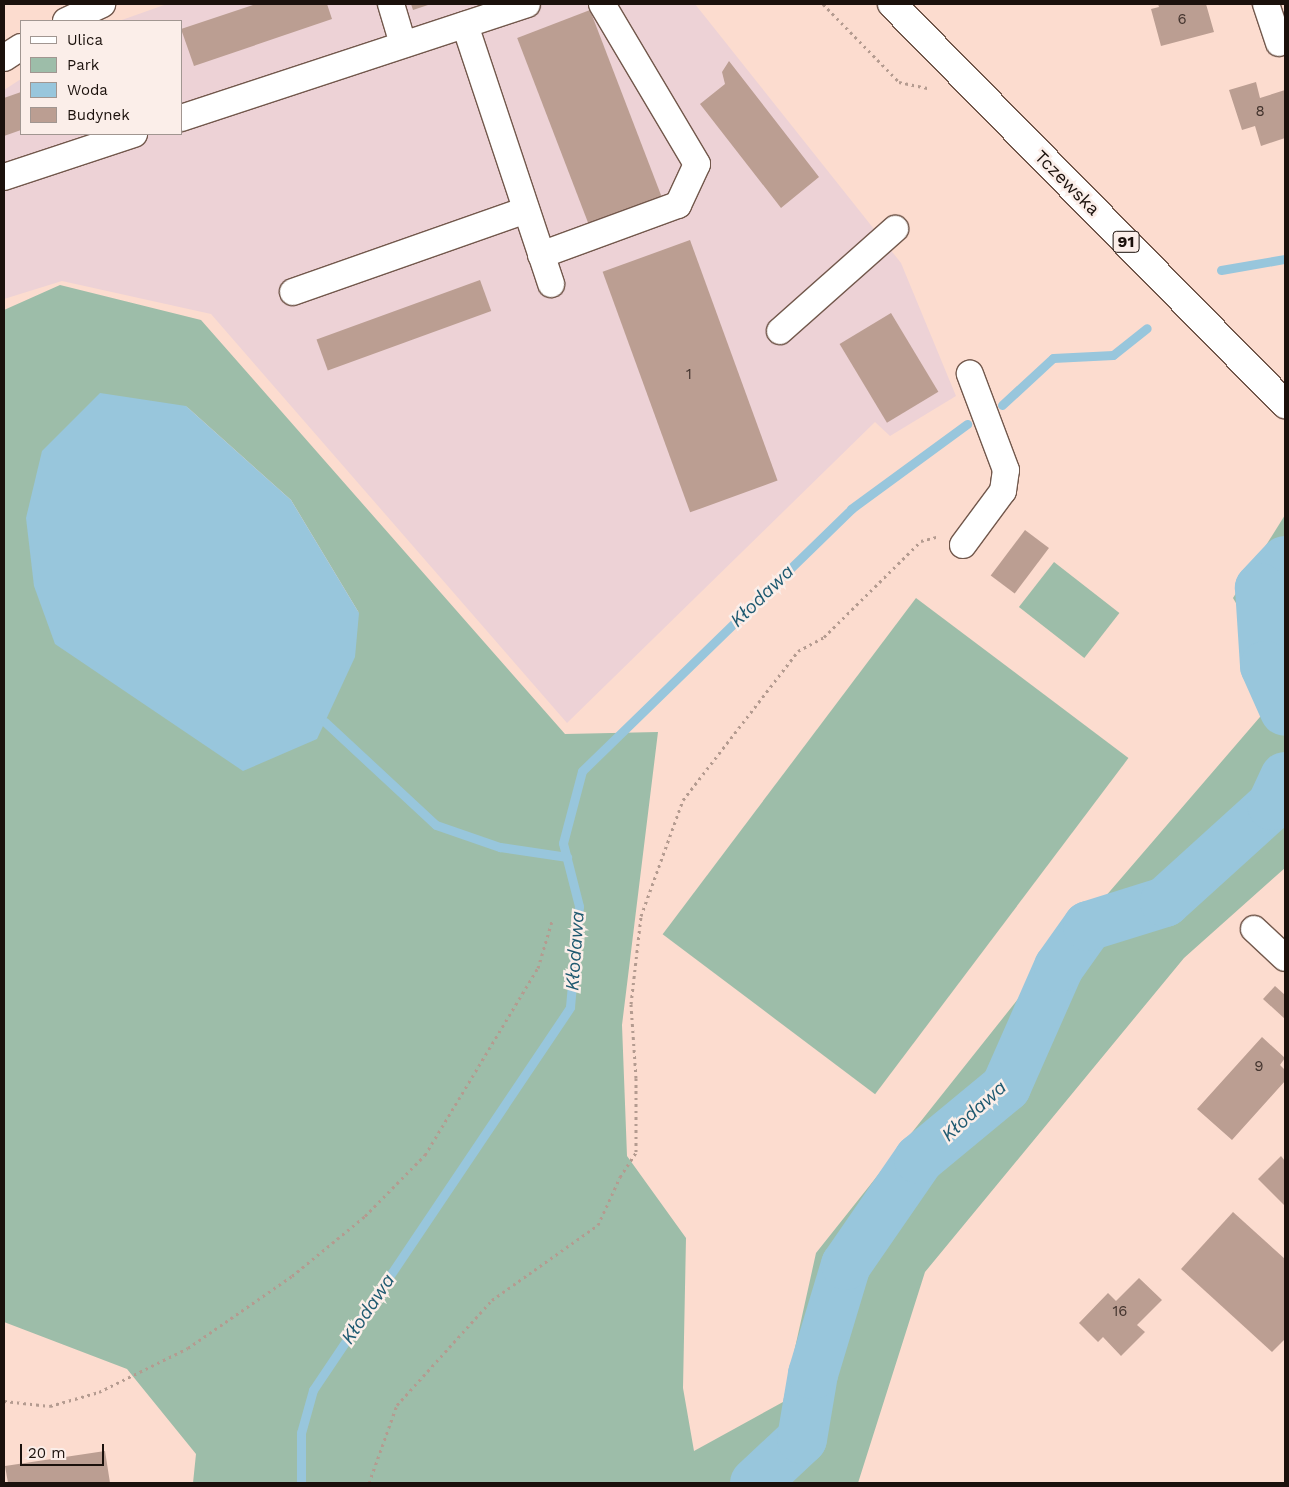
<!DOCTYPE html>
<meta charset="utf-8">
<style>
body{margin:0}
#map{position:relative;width:1289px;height:1487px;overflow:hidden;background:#fcdccf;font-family:"Work Sans",sans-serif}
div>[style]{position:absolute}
.industrial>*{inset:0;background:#edd2d6}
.green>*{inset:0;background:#9dbda9;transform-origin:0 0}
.water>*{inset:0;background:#98c6dc}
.stream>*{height:9px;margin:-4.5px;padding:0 4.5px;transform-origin:4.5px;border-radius:4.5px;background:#98c6dc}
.river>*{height:50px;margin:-25px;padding:0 25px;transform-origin:25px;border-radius:25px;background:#98c6dc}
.building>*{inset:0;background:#bb9e92;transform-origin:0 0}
.path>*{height:3px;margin-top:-1.5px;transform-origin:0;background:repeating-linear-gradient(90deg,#b49b90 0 2.5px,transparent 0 6.5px)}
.roads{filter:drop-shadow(1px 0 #72584c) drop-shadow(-1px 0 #72584c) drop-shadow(0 1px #72584c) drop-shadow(0 -1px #72584c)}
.minor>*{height:26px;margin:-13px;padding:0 13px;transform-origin:13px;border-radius:13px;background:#fff}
.major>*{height:28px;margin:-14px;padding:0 14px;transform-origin:14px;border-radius:14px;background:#fff}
span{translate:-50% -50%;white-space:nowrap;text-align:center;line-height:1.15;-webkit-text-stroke:5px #fbeee9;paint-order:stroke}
.number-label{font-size:15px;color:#43342e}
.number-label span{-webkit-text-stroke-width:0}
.shield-label span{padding:1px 4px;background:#fbeee9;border:1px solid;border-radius:4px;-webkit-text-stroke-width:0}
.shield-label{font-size:16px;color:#1b110c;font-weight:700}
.street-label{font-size:18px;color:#1b110c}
.water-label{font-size:19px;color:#1e5970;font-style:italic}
.frame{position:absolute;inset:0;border:5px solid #1b110c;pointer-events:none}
.legend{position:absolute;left:20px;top:20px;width:162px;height:115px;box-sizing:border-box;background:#fbeee9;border:1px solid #a19691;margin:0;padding:6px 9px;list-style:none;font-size:15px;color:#1b110c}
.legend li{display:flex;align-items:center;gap:10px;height:25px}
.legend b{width:25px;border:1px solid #a19691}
.scale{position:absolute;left:20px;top:1444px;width:84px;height:22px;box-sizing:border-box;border:2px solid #1b110c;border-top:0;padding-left:6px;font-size:15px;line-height:18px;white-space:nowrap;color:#1b110c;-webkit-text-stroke:4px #fbeee9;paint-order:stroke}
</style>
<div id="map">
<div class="industrial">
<div style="clip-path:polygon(167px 4px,695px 4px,901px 263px,956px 396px,890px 436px,875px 422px,567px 723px,211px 314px,62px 281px,4px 299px,4px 90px,21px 79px,21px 134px,181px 134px,181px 21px,119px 21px)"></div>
</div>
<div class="green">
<div style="clip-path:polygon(evenodd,60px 285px,201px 320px,565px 734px,658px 732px,622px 1025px,627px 1156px,686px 1238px,683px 1388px,694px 1451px,783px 1402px,816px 1253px,1030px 984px,1285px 688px,1285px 868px,1184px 958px,925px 1272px,858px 1483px,193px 1483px,196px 1454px,127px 1369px,4px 1322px,4px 310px,60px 285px,186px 406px,291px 500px,359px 613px,186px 406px)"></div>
<div style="clip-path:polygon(1285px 515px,1285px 686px,1233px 598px)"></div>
<div style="left:1054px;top:562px;width:83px;height:57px;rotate:38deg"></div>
<div style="left:916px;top:598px;width:266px;height:421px;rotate:37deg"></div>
</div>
<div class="water">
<div style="clip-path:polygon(100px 393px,186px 406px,291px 500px,359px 613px,355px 657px,317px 739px,243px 771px,55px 644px,34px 586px,26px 518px,42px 451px)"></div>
</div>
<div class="stream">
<div style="left:1221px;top:270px;width:65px;rotate:-9.8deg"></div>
<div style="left:1002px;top:405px;width:69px;rotate:-42.7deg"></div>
<div style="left:1053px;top:358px;width:60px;rotate:-2.9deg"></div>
<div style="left:1113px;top:355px;width:43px;rotate:-38.5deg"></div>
<div style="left:325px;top:722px;width:151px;rotate:42.9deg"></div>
<div style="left:436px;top:825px;width:68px;rotate:19deg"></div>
<div style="left:500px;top:847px;width:68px;rotate:8.5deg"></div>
<div style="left:301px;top:1483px;width:50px;rotate:-90deg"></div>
<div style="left:301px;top:1433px;width:45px;rotate:-74.4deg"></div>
<div style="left:313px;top:1390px;width:461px;rotate:-56.1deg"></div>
<div style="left:570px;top:1007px;width:101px;rotate:-84.9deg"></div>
<div style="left:579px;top:906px;width:65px;rotate:-104.3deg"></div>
<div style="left:563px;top:843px;width:74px;rotate:-75.2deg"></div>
<div style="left:582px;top:771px;width:376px;rotate:-44.2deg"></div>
<div style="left:851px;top:509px;width:144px;rotate:-36.2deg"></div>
</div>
<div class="river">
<div style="left:1285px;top:561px;width:37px;rotate:133deg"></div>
<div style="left:1260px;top:588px;width:78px;rotate:86.3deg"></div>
<div style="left:1265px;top:666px;width:49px;rotate:66deg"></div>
<div style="left:755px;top:1483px;width:64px;rotate:-43.1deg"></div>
<div style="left:802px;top:1439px;width:66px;rotate:-80.4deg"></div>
<div style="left:813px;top:1374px;width:114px;rotate:-73.2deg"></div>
<div style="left:846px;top:1265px;width:129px;rotate:-55.4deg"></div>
<div style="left:919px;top:1159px;width:113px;rotate:-39.6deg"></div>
<div style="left:1006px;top:1087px;width:131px;rotate:-66.2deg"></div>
<div style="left:1059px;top:967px;width:50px;rotate:-54.7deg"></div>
<div style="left:1088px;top:926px;width:81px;rotate:-17.3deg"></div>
<div style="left:1165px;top:902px;width:144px;rotate:-42.2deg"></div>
<div style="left:1272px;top:805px;width:31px;rotate:-65deg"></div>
</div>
<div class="building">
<div style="clip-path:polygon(256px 4px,327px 4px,332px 19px,194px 66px,181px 29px)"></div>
<div style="clip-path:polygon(411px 4px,431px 4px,413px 10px)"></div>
<div style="clip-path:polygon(1158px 4px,1206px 4px,1214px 32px,1161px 46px,1151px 9px,1159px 7px)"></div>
<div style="left:590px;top:10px;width:204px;height:78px;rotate:69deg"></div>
<div style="clip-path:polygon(729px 61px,819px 177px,781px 208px,700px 104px,725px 84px,722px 72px)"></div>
<div style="clip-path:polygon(1256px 82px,1260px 98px,1285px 90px,1285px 138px,1261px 146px,1255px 126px,1242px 130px,1229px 90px)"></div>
<div style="clip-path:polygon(21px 92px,21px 130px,4px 136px,4px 98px)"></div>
<div style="left:690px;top:240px;width:256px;height:93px;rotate:70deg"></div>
<div style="left:480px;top:280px;width:33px;height:174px;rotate:70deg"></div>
<div style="left:891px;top:313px;width:92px;height:60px;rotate:59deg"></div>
<div style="left:1025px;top:530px;width:30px;height:57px;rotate:37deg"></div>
<div style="clip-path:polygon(1275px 986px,1285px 995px,1285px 1019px,1263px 999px)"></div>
<div style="clip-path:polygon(1262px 1037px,1285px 1058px,1280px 1065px,1285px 1070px,1285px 1081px,1232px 1140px,1197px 1109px)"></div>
<div style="clip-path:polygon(1281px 1156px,1285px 1161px,1285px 1206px,1258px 1179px)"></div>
<div style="clip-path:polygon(1233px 1212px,1285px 1259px,1285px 1339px,1272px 1352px,1181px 1269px)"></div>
<div style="clip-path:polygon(1139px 1278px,1162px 1300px,1137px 1325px,1145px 1332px,1121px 1356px,1103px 1337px,1098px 1342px,1079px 1323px,1108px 1293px,1116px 1301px)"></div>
<div style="clip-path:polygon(105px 1451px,110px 1483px,8px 1483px,5px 1466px)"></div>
</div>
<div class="path">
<div style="left:823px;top:4px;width:109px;rotate:45.7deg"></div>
<div style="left:899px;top:82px;width:29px;rotate:12deg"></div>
<div style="left:4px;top:1401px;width:46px;rotate:6.2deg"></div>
<div style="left:50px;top:1406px;width:51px;rotate:-15.9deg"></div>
<div style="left:99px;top:1392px;width:99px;rotate:-26.3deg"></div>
<div style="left:188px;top:1348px;width:126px;rotate:-34.7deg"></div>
<div style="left:292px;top:1276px;width:94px;rotate:-39.4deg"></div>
<div style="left:365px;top:1216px;width:86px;rotate:-45.5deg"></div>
<div style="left:425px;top:1155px;width:218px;rotate:-58.9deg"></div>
<div style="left:538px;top:968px;width:49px;rotate:-73.4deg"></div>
<div style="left:369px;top:1483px;width:83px;rotate:-70.3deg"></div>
<div style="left:397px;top:1405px;width:142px;rotate:-47.9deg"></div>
<div style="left:492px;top:1300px;width:130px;rotate:-35.3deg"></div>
<div style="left:598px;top:1225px;width:53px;rotate:-65.4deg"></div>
<div style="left:620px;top:1177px;width:30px;rotate:-57deg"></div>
<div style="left:636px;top:1152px;width:74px;rotate:-90deg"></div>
<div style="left:636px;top:1078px;width:74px;rotate:-93.9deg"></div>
<div style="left:631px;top:1004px;width:89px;rotate:-83.5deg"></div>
<div style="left:641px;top:916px;width:123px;rotate:-70.1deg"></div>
<div style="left:683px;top:800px;width:188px;rotate:-52.3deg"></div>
<div style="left:798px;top:651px;width:30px;rotate:-28deg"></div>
<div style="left:824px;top:637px;width:136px;rotate:-44.7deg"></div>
<div style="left:921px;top:541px;width:16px;rotate:-15deg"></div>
</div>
<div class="roads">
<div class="minor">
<div style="left:391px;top:4px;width:42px;rotate:73.3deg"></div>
<div style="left:1266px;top:4px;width:41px;rotate:71.6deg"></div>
<div style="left:66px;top:21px;width:40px;rotate:-25deg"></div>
<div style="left:465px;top:25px;width:273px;rotate:71.6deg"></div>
<div style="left:4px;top:58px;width:20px;rotate:-33deg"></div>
<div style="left:181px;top:118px;width:364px;rotate:-18.2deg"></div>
<div style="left:4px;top:177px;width:137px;rotate:-18.3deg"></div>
<div style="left:541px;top:255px;width:146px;rotate:-20.1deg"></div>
<div style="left:678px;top:205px;width:45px;rotate:-65.1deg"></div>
<div style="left:697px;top:164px;width:186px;rotate:-120.7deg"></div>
<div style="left:293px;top:292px;width:247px;rotate:-19.4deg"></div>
<div style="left:780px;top:331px;width:154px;rotate:-41.6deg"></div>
<div style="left:963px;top:545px;width:67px;rotate:-53.5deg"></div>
<div style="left:1003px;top:491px;width:21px;rotate:-82deg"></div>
<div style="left:1006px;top:470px;width:103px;rotate:-110.6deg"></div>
<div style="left:1254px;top:929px;width:42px;rotate:43.1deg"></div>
</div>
<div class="major">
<div style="left:892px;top:4px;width:561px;rotate:45.51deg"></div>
</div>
</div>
<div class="number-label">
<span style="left:1182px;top:20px">6</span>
<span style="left:1260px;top:112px">8</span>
<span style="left:689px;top:375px">1</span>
<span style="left:1259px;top:1067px">9</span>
<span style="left:1120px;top:1312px">16</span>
</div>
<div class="shield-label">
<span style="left:1126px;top:242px">91</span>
</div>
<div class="street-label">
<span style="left:1067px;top:183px;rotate:45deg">Tczewska</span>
</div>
<div class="water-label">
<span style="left:762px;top:596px;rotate:-44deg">Kłodawa</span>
<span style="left:575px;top:951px;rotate:-86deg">Kłodawa</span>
<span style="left:974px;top:1111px;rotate:-42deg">Kłodawa</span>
<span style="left:368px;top:1309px;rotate:-56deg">Kłodawa</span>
</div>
<div class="frame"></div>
<ul class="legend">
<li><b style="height:6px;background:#fff"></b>Ulica</li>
<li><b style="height:14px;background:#9dbda9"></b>Park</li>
<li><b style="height:14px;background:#98c6dc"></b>Woda</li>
<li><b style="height:14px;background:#bb9e92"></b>Budynek</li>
</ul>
<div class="scale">20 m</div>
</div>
